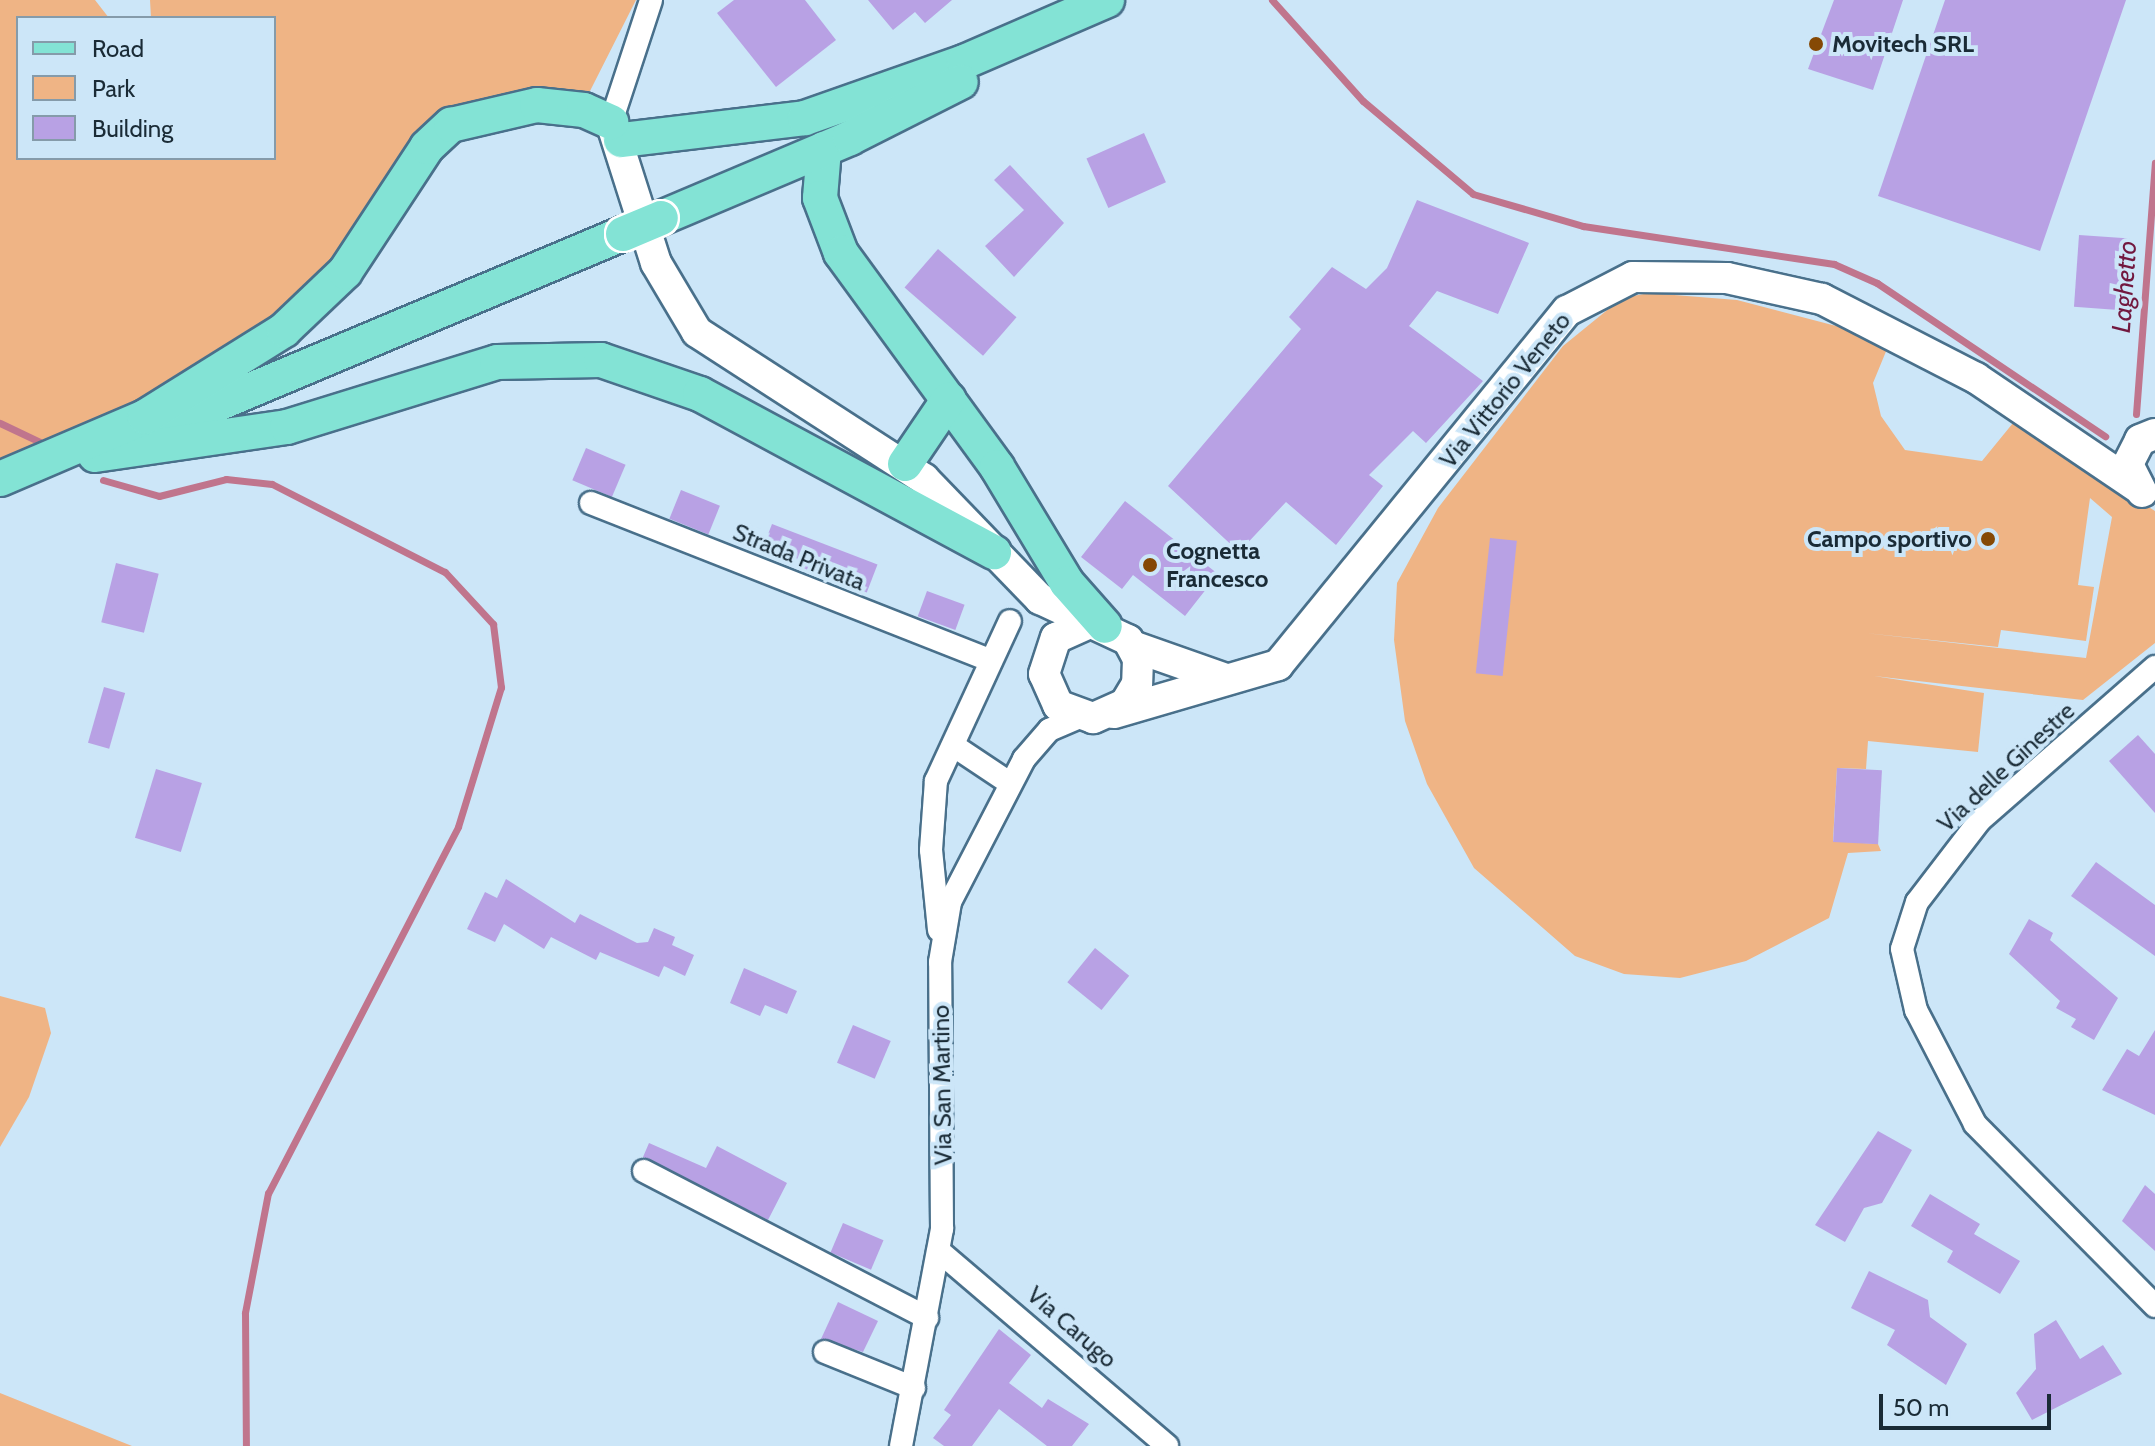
<!DOCTYPE html>
<style>
body{margin:0}
#map{position:relative;width:2155px;height:1446px;overflow:hidden;background:#cce6f8;font-family:Cabin,sans-serif}
div>[style]{position:absolute}
.green>*{inset:0;background:#efb485}
.stream>*{height:7px;margin:-3.5px;padding:0 3.5px;transform-origin:3.5px;border-radius:3.5px;background:#c0758d}
.building>*{inset:0;background:#b8a1e4;transform-origin:0 0}
.roads{filter:drop-shadow(2px 0 #49708b) drop-shadow(-2px 0 #49708b) drop-shadow(0 2px #49708b) drop-shadow(0 -2px #49708b)}
.street>*{height:22px;margin:-11px;padding:0 11px;transform-origin:11px;border-radius:11px;background:#fff}
.secondary>*{height:30px;margin:-15px;padding:0 15px;transform-origin:15px;border-radius:15px;background:#fff}
.primary>*{height:34px;margin:-17px;padding:0 17px;transform-origin:17px;border-radius:17px;background:#83e3d5}
.bridges{filter:drop-shadow(2px 0 #fff) drop-shadow(-2px 0 #fff) drop-shadow(0 2px #fff) drop-shadow(0 -2px #fff)}
.primary-bridge>*{height:34px;margin:-17px;padding:0 17px;transform-origin:17px;border-radius:17px;background:#83e3d5}
.dots>*{width:22px;height:22px;translate:-50% -50%;box-sizing:border-box;border:4px solid #cce6f8;border-radius:50%}
span{translate:-50% -50%;white-space:nowrap;text-align:center;line-height:1.15;-webkit-text-stroke:8px #cce6f8;paint-order:stroke}
.poi-label{font-size:24px;color:#1a2b36;font-weight:700}
.left{translate:0 -50%;text-align:left}
.right{translate:-100% -50%;text-align:right}
.street-label{font-size:24px;color:#1a2b36}
.water-label{font-size:26px;color:#72183f;font-style:italic}
.legend{position:absolute;left:16px;top:16px;width:260px;height:144px;box-sizing:border-box;background:#cce6f8;border:2px solid #859baa;margin:0;padding:10px 14px;list-style:none;font-size:24px;color:#1a2b36}
.legend li{display:flex;align-items:center;gap:16px;height:40px}
.legend b{width:40px;border:2px solid #859baa}
.scale{position:absolute;left:1879px;top:1394px;width:172px;height:36px;box-sizing:border-box;border:4px solid #1a2b36;border-top:0;padding-left:10px;font-size:24px;line-height:28px;white-space:nowrap;color:#1a2b36;-webkit-text-stroke:6px #cce6f8;paint-order:stroke}
</style>
<div id="map">
<div class="green">
<div style="clip-path:polygon(0 0,95px 0,109px 18px,18px 18px,18px 158px,274px 158px,274px 18px,151px 18px,150px 0,636px 0,589px 93px,484px 100px,356px 248px,291px 308px,164px 389px,0 466px)"></div>
<div style="clip-path:polygon(evenodd,1649px 293px,1737px 300px,1859px 332px,1887px 349px,1873px 383px,1881px 416px,1905px 450px,1982px 461px,2013px 423px,2155px 511px,2155px 643px,2083px 700px,1874px 676px,1984px 693px,1978px 752px,1868px 741px,1866px 769px,1837px 768px,1833px 841px,1878px 844px,1881px 851px,1848px 853px,1829px 918px,1746px 961px,1680px 978px,1624px 974px,1575px 956px,1474px 868px,1427px 784px,1405px 721px,1394px 640px,1397px 583px,1438px 508px,1563px 346px,1622px 298px,1649px 293px,2090px 498px,2112px 517px,2086px 658px,1865px 633px,1998px 647px,2001px 630px,2086px 641px,2094px 587px,2078px 585px,2090px 498px)"></div>
<div style="clip-path:polygon(0 996px,45px 1008px,51px 1033px,29px 1097px,0 1147px)"></div>
<div style="clip-path:polygon(0 1393px,117px 1440px,132px 1446px,0 1446px)"></div>
</div>
<div class="stream">
<div style="left:1272px;top:0;width:136px;rotate:48deg"></div>
<div style="left:1363px;top:101px;width:144px;rotate:40.2deg"></div>
<div style="left:1473px;top:194px;width:115px;rotate:16.2deg"></div>
<div style="left:1583px;top:226px;width:254px;rotate:8.6deg"></div>
<div style="left:1834px;top:264px;width:47px;rotate:23.8deg"></div>
<div style="left:1877px;top:283px;width:275px;rotate:33.9deg"></div>
<div style="left:2136px;top:414px;width:252px;rotate:-85.7deg"></div>
<div style="left:0;top:423px;width:44px;rotate:25.4deg"></div>
<div style="left:103px;top:480px;width:58px;rotate:15.9deg"></div>
<div style="left:159px;top:496px;width:69px;rotate:-14.2deg"></div>
<div style="left:226px;top:479px;width:46px;rotate:6.2deg"></div>
<div style="left:272px;top:484px;width:194px;rotate:27deg"></div>
<div style="left:445px;top:572px;width:71px;rotate:47.3deg"></div>
<div style="left:493px;top:624px;width:64px;rotate:82.8deg"></div>
<div style="left:501px;top:687px;width:146px;rotate:107.1deg"></div>
<div style="left:458px;top:827px;width:412px;rotate:117.4deg"></div>
<div style="left:268px;top:1193px;width:122px;rotate:100.9deg"></div>
<div style="left:245px;top:1313px;width:133px;rotate:89.6deg"></div>
</div>
<div class="building">
<div style="clip-path:polygon(734px 0,805px 0,836px 40px,776px 87px,717px 13px)"></div>
<div style="clip-path:polygon(868px 0,952px 0,925px 23px,915px 12px,893px 30px)"></div>
<div style="clip-path:polygon(1834px 0,1903px 0,1873px 90px,1808px 69px)"></div>
<div style="clip-path:polygon(1945px 0,2126px 0,2040px 251px,1878px 196px)"></div>
<div style="left:1144px;top:133px;width:54px;height:63px;rotate:66deg"></div>
<div style="clip-path:polygon(1010px 165px,1064px 223px,1014px 277px,985px 246px,1024px 210px,994px 180px)"></div>
<div style="clip-path:polygon(1417px 200px,1529px 243px,1498px 314px,1437px 291px,1409px 326px,1483px 381px,1426px 443px,1413px 431px,1369px 475px,1383px 486px,1336px 545px,1286px 502px,1239px 552px,1168px 486px,1301px 329px,1289px 317px,1332px 267px,1366px 289px,1387px 268px)"></div>
<div style="left:2079px;top:235px;width:51px;height:72px;rotate:4deg"></div>
<div style="left:938px;top:249px;width:104px;height:51px;rotate:41deg"></div>
<div style="left:586px;top:448px;width:43px;height:35px;rotate:23deg"></div>
<div style="left:681px;top:490px;width:42px;height:31px;rotate:22deg"></div>
<div style="clip-path:polygon(1125px 501px,1218px 574px,1185px 616px,1133px 575px,1122px 589px,1081px 557px)"></div>
<div style="left:772px;top:524px;width:113px;height:30px;rotate:21deg"></div>
<div style="left:1490px;top:538px;width:27px;height:136px;rotate:6deg"></div>
<div style="left:116px;top:563px;width:44px;height:61px;rotate:14deg"></div>
<div style="left:927px;top:591px;width:40px;height:27px;rotate:20deg"></div>
<div style="left:104px;top:687px;width:22px;height:58px;rotate:16deg"></div>
<div style="clip-path:polygon(2138px 735px,2155px 754px,2155px 813px,2109px 761px)"></div>
<div style="left:1837px;top:768px;width:45px;height:74px;rotate:3deg"></div>
<div style="left:156px;top:769px;width:48px;height:72px;rotate:17deg"></div>
<div style="clip-path:polygon(2096px 862px,2155px 905px,2155px 956px,2071px 896px)"></div>
<div style="clip-path:polygon(506px 879px,575px 923px,580px 914px,637px 943px,648px 942px,654px 928px,675px 937px,672px 945px,694px 955px,685px 976px,664px 966px,659px 977px,600px 952px,596px 960px,551px 937px,544px 949px,504px 924px,495px 942px,467px 929px,485px 892px,497px 898px)"></div>
<div style="clip-path:polygon(2029px 919px,2053px 933px,2050px 940px,2118px 998px,2094px 1040px,2071px 1027px,2076px 1019px,2056px 1008px,2060px 1001px,2009px 954px)"></div>
<div style="left:1095px;top:948px;width:44px;height:44px;rotate:39deg"></div>
<div style="clip-path:polygon(744px 968px,797px 991px,787px 1014px,765px 1005px,760px 1016px,730px 1003px)"></div>
<div style="left:853px;top:1025px;width:41px;height:41px;rotate:23deg"></div>
<div style="clip-path:polygon(2155px 1030px,2155px 1115px,2102px 1090px,2127px 1049px,2139px 1056px)"></div>
<div style="clip-path:polygon(1878px 1131px,1912px 1150px,1882px 1203px,1864px 1208px,1845px 1242px,1815px 1225px)"></div>
<div style="clip-path:polygon(649px 1143px,706px 1168px,717px 1146px,787px 1183px,768px 1220px,643px 1157px)"></div>
<div style="clip-path:polygon(2145px 1185px,2155px 1194px,2155px 1251px,2122px 1221px)"></div>
<div style="clip-path:polygon(1930px 1194px,1980px 1224px,1974px 1234px,2020px 1261px,2000px 1294px,1947px 1262px,1953px 1251px,1911px 1226px)"></div>
<div style="left:843px;top:1223px;width:44px;height:32px;rotate:23deg"></div>
<div style="clip-path:polygon(1869px 1271px,1928px 1300px,1930px 1317px,1967px 1344px,1946px 1385px,1887px 1345px,1895px 1330px,1851px 1308px)"></div>
<div style="clip-path:polygon(838px 1302px,878px 1321px,863px 1352px,821px 1339px)"></div>
<div style="clip-path:polygon(2056px 1320px,2080px 1359px,2103px 1345px,2122px 1374px,2032px 1420px,2016px 1393px,2036px 1369px,2034px 1334px)"></div>
<div style="clip-path:polygon(999px 1329px,1031px 1355px,1009px 1383px,1042px 1408px,1048px 1399px,1089px 1424px,1072px 1446px,1047px 1446px,999px 1409px,972px 1446px,944px 1446px,933px 1438px,951px 1415px,944px 1410px)"></div>
</div>
<div class="roads">
<div class="street">
<div style="left:611px;top:122px;width:128px;rotate:-71.8deg"></div>
<div style="left:591px;top:503px;width:428px;rotate:21.5deg"></div>
<div style="left:2155px;top:667px;width:232px;rotate:138.8deg"></div>
<div style="left:1980px;top:820px;width:103px;rotate:127.5deg"></div>
<div style="left:1917px;top:902px;width:49px;rotate:107.7deg"></div>
<div style="left:1902px;top:949px;width:63px;rotate:77.1deg"></div>
<div style="left:1916px;top:1010px;width:128px;rotate:62.6deg"></div>
<div style="left:1975px;top:1124px;width:256px;rotate:45.3deg"></div>
<div style="left:954px;top:746px;width:65px;rotate:33.7deg"></div>
<div style="left:939px;top:930px;width:80px;rotate:-95.7deg"></div>
<div style="left:931px;top:850px;width:69px;rotate:-85.9deg"></div>
<div style="left:936px;top:781px;width:176px;rotate:-65.2deg"></div>
<div style="left:644px;top:1171px;width:319px;rotate:27.4deg"></div>
<div style="left:939px;top:1251px;width:300px;rotate:40.5deg"></div>
<div style="left:825px;top:1352px;width:96px;rotate:22deg"></div>
<div style="left:901px;top:1446px;width:221px;rotate:-79.3deg"></div>
<div style="left:942px;top:1229px;width:267px;rotate:-90.4deg"></div>
<div style="left:940px;top:962px;width:61px;rotate:-80.5deg"></div>
<div style="left:950px;top:902px;width:161px;rotate:-62.6deg"></div>
<div style="left:1024px;top:759px;width:38px;rotate:-49deg"></div>
<div style="left:1049px;top:730px;width:33px;rotate:-23deg"></div>
</div>
<div class="secondary">
<div style="left:611px;top:122px;width:148px;rotate:72.3deg"></div>
<div style="left:656px;top:263px;width:80px;rotate:59.3deg"></div>
<div style="left:697px;top:332px;width:270px;rotate:32.9deg"></div>
<div style="left:924px;top:479px;width:167px;rotate:46deg"></div>
<div style="left:1040px;top:599px;width:97px;rotate:25deg"></div>
<div style="left:1128px;top:640px;width:21px;rotate:62deg"></div>
<div style="left:1138px;top:659px;width:25px;rotate:92deg"></div>
<div style="left:1137px;top:684px;width:23px;rotate:121deg"></div>
<div style="left:1125px;top:704px;width:35px;rotate:156deg"></div>
<div style="left:1093px;top:718px;width:37px;rotate:-160deg"></div>
<div style="left:1058px;top:705px;width:34px;rotate:-114deg"></div>
<div style="left:1044px;top:674px;width:38px;rotate:-72deg"></div>
<div style="left:1056px;top:638px;width:36px;rotate:-24deg"></div>
<div style="left:2142px;top:492px;width:31px;rotate:-117deg"></div>
<div style="left:2128px;top:464px;width:27px;rotate:-63deg"></div>
<div style="left:2140px;top:440px;width:16px;rotate:-22deg"></div>
<div style="left:1132px;top:646px;width:100px;rotate:19.3deg"></div>
<div style="left:1114px;top:713px;width:171px;rotate:-16.3deg"></div>
<div style="left:1278px;top:665px;width:457px;rotate:-50.8deg"></div>
<div style="left:1567px;top:311px;width:74px;rotate:-27.3deg"></div>
<div style="left:1633px;top:277px;width:94px;rotate:0.6deg"></div>
<div style="left:1727px;top:278px;width:97px;rotate:12.5deg"></div>
<div style="left:1822px;top:299px;width:173px;rotate:27.2deg"></div>
<div style="left:1976px;top:378px;width:194px;rotate:34.1deg"></div>
</div>
<div class="primary">
<div style="left:621px;top:140px;width:185px;rotate:-6.8deg"></div>
<div style="left:805px;top:118px;width:169px;rotate:-19.4deg"></div>
<div style="left:964px;top:62px;width:156px;rotate:-23.4deg"></div>
<div style="left:824px;top:149px;width:49px;rotate:94.7deg"></div>
<div style="left:820px;top:198px;width:59px;rotate:69.1deg"></div>
<div style="left:841px;top:253px;width:265px;rotate:53.9deg"></div>
<div style="left:997px;top:467px;width:135px;rotate:58.9deg"></div>
<div style="left:1067px;top:583px;width:57px;rotate:48.5deg"></div>
<div style="left:661px;top:218px;width:205px;rotate:-22.9deg"></div>
<div style="left:850px;top:138px;width:124px;rotate:-26.8deg"></div>
<div style="left:170px;top:424px;width:491px;rotate:-22.8deg"></div>
<div style="left:95px;top:455px;width:194px;rotate:-8.3deg"></div>
<div style="left:287px;top:427px;width:220px;rotate:-17.2deg"></div>
<div style="left:497px;top:362px;width:104px;rotate:-1.1deg"></div>
<div style="left:601px;top:360px;width:105px;rotate:19deg"></div>
<div style="left:700px;top:394px;width:334px;rotate:28.3deg"></div>
<div style="left:905px;top:464px;width:78px;rotate:-55.9deg"></div>
<div style="left:0;top:479px;width:158px;rotate:-23.2deg"></div>
<div style="left:145px;top:417px;width:164px;rotate:-32deg"></div>
<div style="left:284px;top:330px;width:84px;rotate:-43.6deg"></div>
<div style="left:345px;top:272px;width:149px;rotate:-56.7deg"></div>
<div style="left:427px;top:147px;width:33px;rotate:-43deg"></div>
<div style="left:451px;top:125px;width:88px;rotate:-13.1deg"></div>
<div style="left:537px;top:105px;width:47px;rotate:6.1deg"></div>
<div style="left:584px;top:110px;width:30px;rotate:24deg"></div>
</div>
</div>
<div class="bridges">
<div class="primary-bridge">
<div style="left:623px;top:234px;width:41px;rotate:-22.8deg"></div>
</div>
</div>
<div class="dots">
<div style="left:1816px;top:44px;background:#854905"></div>
<div style="left:1988px;top:539px;background:#854905"></div>
<div style="left:1150px;top:565px;background:#854905"></div>
</div>
<div class="poi-label">
<span class="left" style="left:1832px;top:44px">Movitech SRL</span>
<span class="right" style="left:1972px;top:539px">Campo sportivo</span>
<span class="left" style="left:1166px;top:565px">Cognetta<br>Francesco</span>
</div>
<div class="street-label">
<span style="left:1505px;top:390px;rotate:-51deg">Via Vittorio Veneto</span>
<span style="left:799px;top:557px;rotate:22deg">Strada Privata</span>
<span style="left:2006px;top:767px;rotate:-43deg">Via delle Ginestre</span>
<span style="left:942px;top:1085px;rotate:-91deg">Via San Martino</span>
<span style="left:1072px;top:1327px;rotate:41deg">Via Carugo</span>
</div>
<div class="water-label">
<span style="left:2125px;top:287px;rotate:-86deg">Laghetto</span>
</div>
<ul class="legend">
<li><b style="height:10px;background:#83e3d5"></b>Road</li>
<li><b style="height:22px;background:#efb485"></b>Park</li>
<li><b style="height:22px;background:#b8a1e4"></b>Building</li>
</ul>
<div class="scale">50 m</div>
</div>
